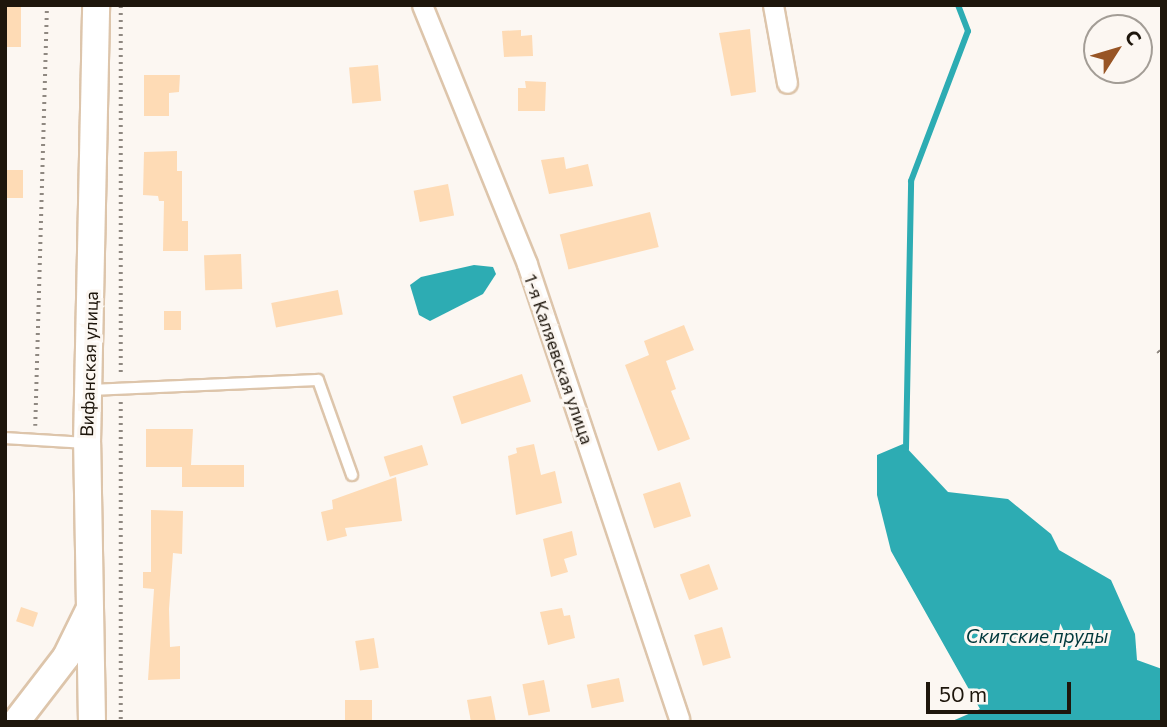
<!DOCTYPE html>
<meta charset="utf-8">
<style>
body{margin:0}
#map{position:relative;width:1167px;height:727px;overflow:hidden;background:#fcf7f2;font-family:Commissioner,sans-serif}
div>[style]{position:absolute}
.water>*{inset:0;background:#2dacb3}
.stream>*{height:6px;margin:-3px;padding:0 3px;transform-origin:3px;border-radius:3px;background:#2dacb3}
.building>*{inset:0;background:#fedbb5;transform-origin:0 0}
.path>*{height:3.5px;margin-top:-1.75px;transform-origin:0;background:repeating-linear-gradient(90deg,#8f8881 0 2px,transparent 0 7px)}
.roads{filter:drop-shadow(2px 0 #ddc5ab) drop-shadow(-2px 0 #ddc5ab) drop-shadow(0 2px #ddc5ab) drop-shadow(0 -2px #ddc5ab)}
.lane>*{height:10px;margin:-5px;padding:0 5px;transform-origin:5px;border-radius:5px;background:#fff}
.street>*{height:19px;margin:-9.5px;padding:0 9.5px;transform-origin:9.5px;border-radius:9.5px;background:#fff}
.secondary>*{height:26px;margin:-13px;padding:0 13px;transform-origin:13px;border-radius:13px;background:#fff}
span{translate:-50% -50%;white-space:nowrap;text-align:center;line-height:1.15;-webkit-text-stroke:6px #fcf7f2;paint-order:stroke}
.street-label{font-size:18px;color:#1e160c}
.water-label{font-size:19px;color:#00383b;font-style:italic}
.frame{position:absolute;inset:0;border:7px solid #1e160c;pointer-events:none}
.north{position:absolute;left:1083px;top:14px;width:70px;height:70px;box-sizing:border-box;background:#fcf7f2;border:2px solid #a39d96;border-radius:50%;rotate:53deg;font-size:19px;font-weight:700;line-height:28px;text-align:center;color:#1e160c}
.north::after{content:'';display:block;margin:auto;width:24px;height:32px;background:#985525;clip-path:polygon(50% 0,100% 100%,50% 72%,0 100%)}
.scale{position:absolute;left:926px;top:682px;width:145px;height:32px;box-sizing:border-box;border:4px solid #1e160c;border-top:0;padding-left:9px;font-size:21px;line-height:24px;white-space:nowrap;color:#1e160c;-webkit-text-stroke:5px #fcf7f2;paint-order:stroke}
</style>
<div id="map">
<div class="water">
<div style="clip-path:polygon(474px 265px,493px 267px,496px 274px,483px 294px,430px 321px,419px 315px,410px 285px,421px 277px)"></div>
<div style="clip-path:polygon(903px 444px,948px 492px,1008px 499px,1051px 534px,1059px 550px,1111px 580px,1135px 634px,1137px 660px,1162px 669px,1162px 722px,950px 722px,980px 709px,891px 551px,877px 495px,877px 455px)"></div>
</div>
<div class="stream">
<div style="left:906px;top:449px;width:268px;rotate:-88.9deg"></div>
<div style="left:911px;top:181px;width:160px;rotate:-69.2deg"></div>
<div style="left:968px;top:31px;width:28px;rotate:-111deg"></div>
</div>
<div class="building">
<div style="left:5px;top:5px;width:16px;height:42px"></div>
<div style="clip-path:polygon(750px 29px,756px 92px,731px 96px,719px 33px)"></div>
<div style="clip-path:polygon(521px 30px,521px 36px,532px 35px,533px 56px,504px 57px,502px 31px)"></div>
<div style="left:378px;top:65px;width:36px;height:29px;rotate:85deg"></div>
<div style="clip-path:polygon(144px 75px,180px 75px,179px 92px,169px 93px,169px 116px,144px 116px)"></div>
<div style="clip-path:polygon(525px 81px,546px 82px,545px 111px,518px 111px,518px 88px,526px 88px)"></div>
<div style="clip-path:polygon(177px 151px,177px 171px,182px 171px,182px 221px,188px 221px,188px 251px,163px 251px,164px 201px,159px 201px,158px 196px,143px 195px,144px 152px)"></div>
<div style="clip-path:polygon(564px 157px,566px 169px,588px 164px,593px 186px,549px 194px,541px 160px)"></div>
<div style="left:5px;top:170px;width:18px;height:28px"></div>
<div style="left:448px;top:184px;width:32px;height:35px;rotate:79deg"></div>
<div style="left:650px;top:212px;width:36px;height:93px;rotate:76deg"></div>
<div style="left:241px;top:254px;width:35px;height:37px;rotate:88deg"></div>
<div style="left:338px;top:290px;width:25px;height:68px;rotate:79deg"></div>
<div style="left:164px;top:311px;width:17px;height:19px"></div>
<div style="clip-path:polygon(684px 325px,694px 350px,666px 361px,676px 389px,671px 391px,690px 439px,658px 451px,625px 365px,649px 355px,644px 341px)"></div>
<div style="left:522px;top:374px;width:29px;height:73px;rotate:72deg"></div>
<div style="clip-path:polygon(146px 429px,193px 429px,191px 465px,244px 465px,244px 487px,182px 487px,182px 467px,146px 467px)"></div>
<div style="clip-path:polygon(534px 444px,541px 475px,555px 471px,562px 503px,516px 515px,508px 456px,517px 453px,516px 448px)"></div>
<div style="left:422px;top:445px;width:21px;height:40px;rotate:73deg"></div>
<div style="clip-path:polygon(396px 477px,402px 521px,345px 528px,347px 536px,327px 541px,321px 512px,333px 509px,332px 500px)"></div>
<div style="left:680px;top:482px;width:36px;height:39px;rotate:72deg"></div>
<div style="clip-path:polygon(151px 510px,183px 511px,182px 554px,173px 553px,169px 609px,170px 647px,180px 646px,180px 679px,148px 680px,154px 589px,143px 588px,143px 572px,151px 572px)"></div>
<div style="clip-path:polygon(572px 531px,577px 555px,564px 559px,568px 572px,551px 577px,543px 539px)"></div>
<div style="left:709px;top:564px;width:27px;height:31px;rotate:70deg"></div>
<div style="left:21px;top:607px;width:18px;height:15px;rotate:19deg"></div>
<div style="clip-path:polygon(562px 608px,564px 616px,570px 615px,575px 638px,548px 645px,540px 612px)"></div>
<div style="left:722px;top:627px;width:32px;height:29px;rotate:74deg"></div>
<div style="left:374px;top:638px;width:30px;height:19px;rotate:81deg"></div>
<div style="left:619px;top:678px;width:24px;height:33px;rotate:78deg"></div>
<div style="left:544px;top:680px;width:32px;height:22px;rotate:79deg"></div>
<div style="clip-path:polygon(491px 696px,496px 722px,471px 722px,467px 700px)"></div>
<div style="left:345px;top:700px;width:27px;height:22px"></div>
</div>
<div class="path">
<div style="left:121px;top:6px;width:371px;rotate:90deg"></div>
<div style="left:1158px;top:351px;width:6px;rotate:45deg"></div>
<div style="left:121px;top:402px;width:320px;rotate:90deg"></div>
<div style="left:35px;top:426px;width:421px;rotate:-88.4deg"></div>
</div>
<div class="roads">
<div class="lane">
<div style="left:90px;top:390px;width:228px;rotate:-2.5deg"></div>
<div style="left:318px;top:380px;width:101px;rotate:70.3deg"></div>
<div style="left:5px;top:438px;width:81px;rotate:3.5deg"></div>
</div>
<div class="street">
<div style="left:422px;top:5px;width:279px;rotate:67.9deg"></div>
<div style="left:527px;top:264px;width:480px;rotate:71.5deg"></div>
<div style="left:773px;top:5px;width:79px;rotate:79.8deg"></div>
</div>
<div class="secondary">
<div style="left:16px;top:722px;width:82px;rotate:-52.4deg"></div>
<div style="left:66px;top:657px;width:50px;rotate:-63.9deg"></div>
<div style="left:92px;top:722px;width:279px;rotate:-91deg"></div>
<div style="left:87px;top:443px;width:438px;rotate:-88.8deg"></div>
</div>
</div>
<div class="street-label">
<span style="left:559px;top:359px;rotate:71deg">1-я Каляевская улица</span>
<span style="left:89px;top:364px;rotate:-88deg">Вифанская улица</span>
</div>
<div class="water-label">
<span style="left:1037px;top:636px">Скитские пруды</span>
</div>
<div class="frame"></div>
<div class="north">С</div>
<div class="scale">50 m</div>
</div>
